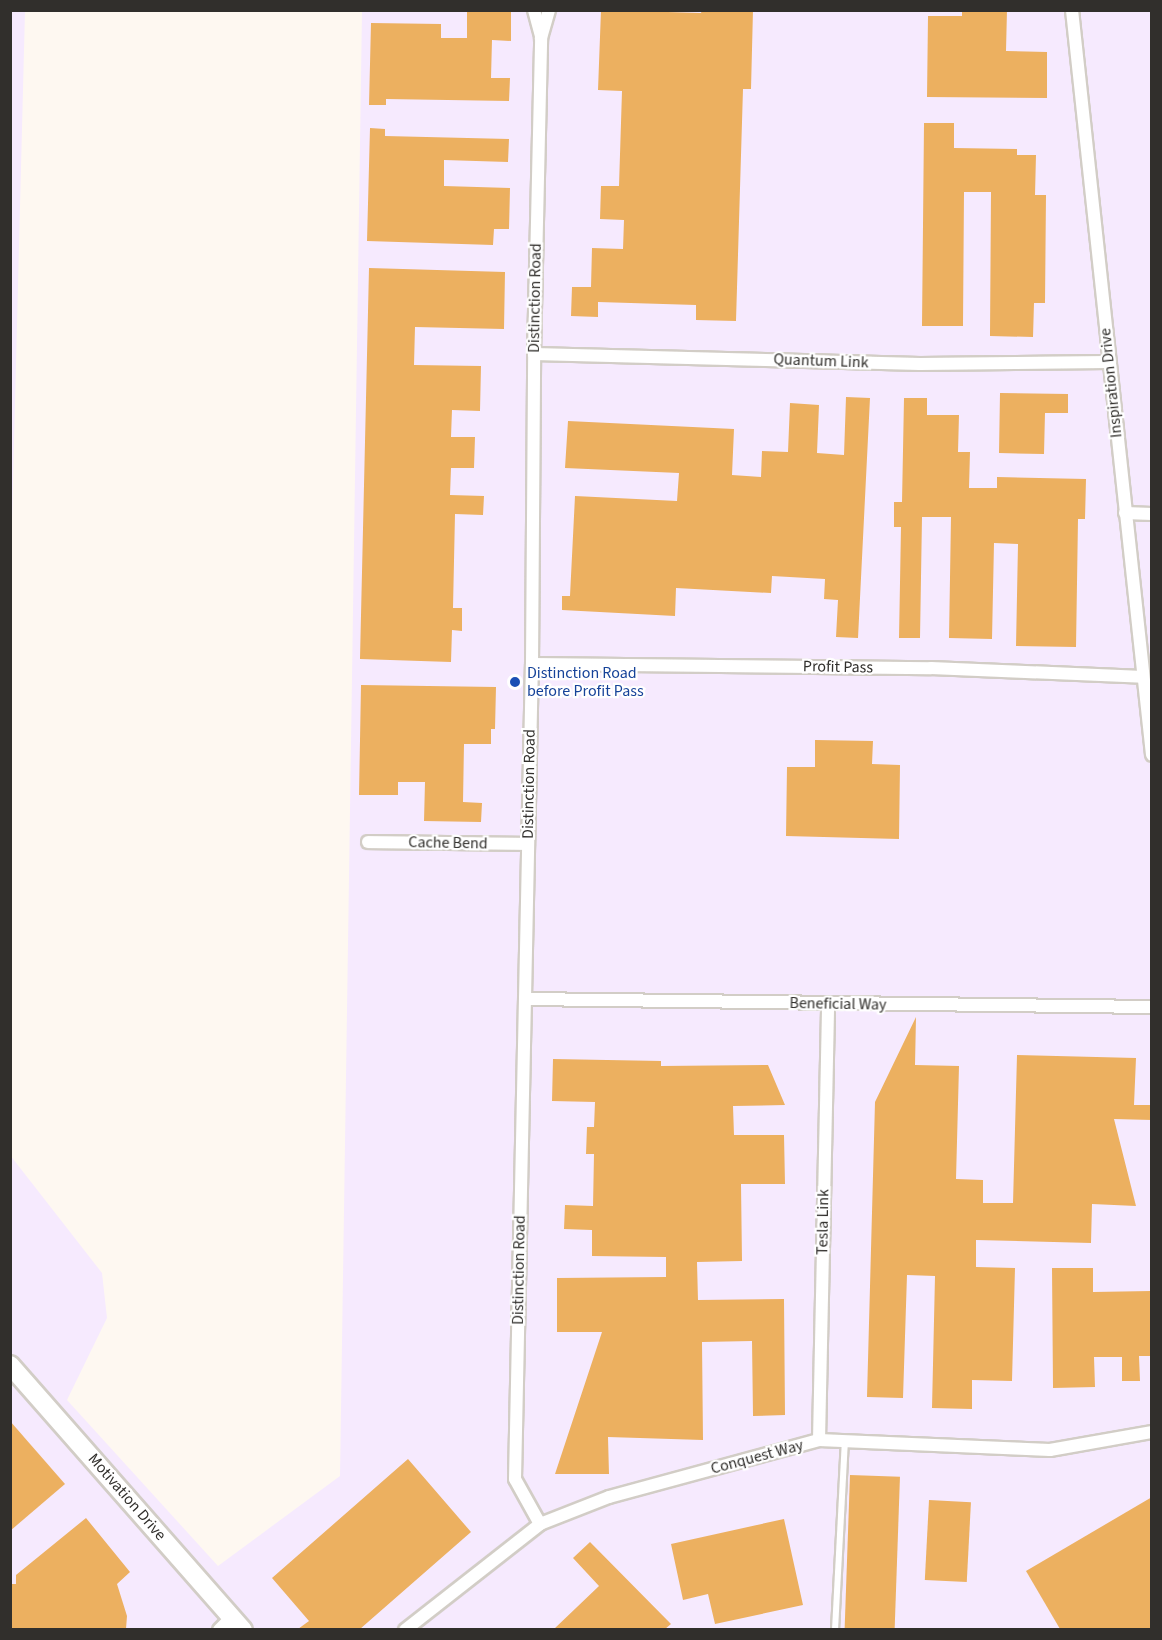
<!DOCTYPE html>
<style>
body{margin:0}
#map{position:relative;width:1162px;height:1640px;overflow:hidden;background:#fef8f1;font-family:"Source Sans 3",sans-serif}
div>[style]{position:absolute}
.industrial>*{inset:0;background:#f6eafe}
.building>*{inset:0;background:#ecb060;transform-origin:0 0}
.roads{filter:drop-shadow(2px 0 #d2cdc6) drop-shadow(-2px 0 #d2cdc6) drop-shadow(0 2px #d2cdc6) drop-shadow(0 -2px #d2cdc6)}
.lane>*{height:6px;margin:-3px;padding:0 3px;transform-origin:3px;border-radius:3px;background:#fff}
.street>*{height:12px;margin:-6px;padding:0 6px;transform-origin:6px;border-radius:6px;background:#fff}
.secondary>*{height:18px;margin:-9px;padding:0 9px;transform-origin:9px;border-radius:9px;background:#fff}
.dots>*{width:16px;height:16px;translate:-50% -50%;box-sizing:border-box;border:3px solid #fff;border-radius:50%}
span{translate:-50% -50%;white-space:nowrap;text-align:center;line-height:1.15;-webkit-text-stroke:4.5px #fff;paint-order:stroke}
.street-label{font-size:16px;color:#312f2c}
.transit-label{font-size:16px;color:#164399}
.left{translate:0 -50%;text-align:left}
.frame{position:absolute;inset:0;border:12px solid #312f2c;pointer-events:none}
</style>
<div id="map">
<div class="industrial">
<div style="clip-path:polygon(25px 11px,11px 561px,10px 11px)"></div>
<div style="clip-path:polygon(362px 11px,1151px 11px,1151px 1629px,11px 1629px,10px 1155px,102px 1273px,107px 1318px,67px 1400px,218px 1566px,340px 1476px)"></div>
</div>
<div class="building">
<div style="clip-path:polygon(511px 10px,511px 41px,492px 40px,491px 78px,510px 78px,509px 101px,386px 99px,386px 105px,369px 105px,371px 23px,441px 24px,441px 38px,467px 38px,467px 12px)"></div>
<div style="clip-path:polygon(601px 10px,701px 13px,702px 10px,753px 10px,751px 89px,743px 89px,736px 321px,696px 320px,696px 305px,598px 302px,598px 317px,571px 316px,572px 287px,591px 287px,592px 248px,623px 249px,624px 220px,600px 219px,601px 186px,619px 186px,622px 91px,598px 90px)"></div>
<div style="clip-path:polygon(962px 10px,1007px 10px,1006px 51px,1047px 52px,1047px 98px,927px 97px,928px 16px,962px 16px)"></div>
<div style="clip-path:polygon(924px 123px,954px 123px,954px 148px,1017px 149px,1017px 155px,1036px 155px,1035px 195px,1046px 195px,1045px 303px,1034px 303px,1033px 337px,990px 336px,991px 192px,964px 192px,963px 326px,922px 326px)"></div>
<div style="clip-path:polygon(370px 128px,385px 129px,385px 136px,509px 139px,508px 162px,444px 160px,444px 186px,510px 188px,509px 229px,494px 229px,493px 245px,367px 241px)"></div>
<div style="clip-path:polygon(369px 268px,505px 272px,504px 329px,415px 327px,414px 365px,481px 366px,480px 411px,452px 410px,451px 437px,475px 437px,474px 468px,451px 468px,450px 495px,484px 496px,483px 515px,455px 514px,453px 608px,462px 608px,462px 631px,452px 630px,451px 662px,360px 659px)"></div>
<div style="clip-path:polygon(1000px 393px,1068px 394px,1068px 413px,1045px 413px,1044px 454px,999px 453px)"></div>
<div style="clip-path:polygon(846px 397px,870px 398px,858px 638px,836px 637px,838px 600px,824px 599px,825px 579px,772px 576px,771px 593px,676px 588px,675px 616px,562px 610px,562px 596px,570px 596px,575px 496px,677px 501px,679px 473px,565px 468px,568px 421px,734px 429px,732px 475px,761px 477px,762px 451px,788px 452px,790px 403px,819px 405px,817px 453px,844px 455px)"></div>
<div style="clip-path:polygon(904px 398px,927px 398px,927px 415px,959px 415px,958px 452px,970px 452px,969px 488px,997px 488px,997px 477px,1086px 479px,1085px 519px,1078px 519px,1076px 647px,1016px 646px,1018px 544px,994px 543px,992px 639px,949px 638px,951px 517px,922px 517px,920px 638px,899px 638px,901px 527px,894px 527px,894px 502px,902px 502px)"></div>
<div style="clip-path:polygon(361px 685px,496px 687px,495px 729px,491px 729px,491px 744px,464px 744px,463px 802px,482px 803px,481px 822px,424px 821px,425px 782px,398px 782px,398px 795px,359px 795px)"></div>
<div style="clip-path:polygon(815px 740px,873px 741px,872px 764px,900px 765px,899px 839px,786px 836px,787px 767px,815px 767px)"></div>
<div style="clip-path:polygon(916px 1017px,915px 1065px,959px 1066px,956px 1179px,983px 1180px,983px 1203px,1013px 1203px,1017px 1055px,1136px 1058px,1134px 1105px,1152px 1105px,1152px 1120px,1114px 1119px,1136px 1206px,1092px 1204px,1091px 1243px,976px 1240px,976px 1267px,1015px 1268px,1012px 1381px,972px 1380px,972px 1409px,932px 1408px,935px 1276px,907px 1275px,903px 1398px,867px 1397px,875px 1102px)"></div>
<div style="clip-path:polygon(553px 1059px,661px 1061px,661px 1066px,768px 1065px,785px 1105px,733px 1106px,734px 1135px,784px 1135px,785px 1184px,741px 1184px,742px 1261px,697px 1262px,698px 1300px,784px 1299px,785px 1415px,753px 1416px,752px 1341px,702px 1342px,703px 1440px,608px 1437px,609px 1474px,555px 1474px,602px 1332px,557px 1332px,557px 1278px,666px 1277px,666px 1257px,592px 1256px,592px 1230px,564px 1229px,565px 1205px,593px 1206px,594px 1154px,586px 1154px,587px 1127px,594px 1127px,595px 1102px,552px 1101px)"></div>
<div style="clip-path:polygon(1052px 1268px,1093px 1268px,1093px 1292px,1151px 1291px,1151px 1356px,1139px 1356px,1140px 1381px,1122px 1381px,1122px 1357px,1094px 1357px,1095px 1387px,1053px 1388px)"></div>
<div style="clip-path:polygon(10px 1421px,65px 1484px,10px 1531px)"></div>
<div style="clip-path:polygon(408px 1459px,471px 1532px,360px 1629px,298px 1629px,309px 1621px,272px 1578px)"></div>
<div style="left:850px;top:1475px;width:50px;height:154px;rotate:2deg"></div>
<div style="clip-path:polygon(1152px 1497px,1152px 1629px,1060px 1629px,1026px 1571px)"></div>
<div style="left:929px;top:1500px;width:42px;height:80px;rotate:3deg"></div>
<div style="clip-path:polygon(86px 1518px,130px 1572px,117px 1584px,127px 1616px,126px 1629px,10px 1629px,10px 1584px,16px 1584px,16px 1575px)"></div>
<div style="clip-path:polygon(784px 1519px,803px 1605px,715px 1624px,708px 1594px,683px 1600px,671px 1544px)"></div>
<div style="clip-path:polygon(590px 1542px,671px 1624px,665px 1629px,554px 1629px,599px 1586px,573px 1558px)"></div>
</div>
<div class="roads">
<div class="lane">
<div style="left:835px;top:1630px;width:188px;rotate:-87deg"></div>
</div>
<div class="street">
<div style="left:534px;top:10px;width:27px;rotate:75deg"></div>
<div style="left:1072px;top:10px;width:749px;rotate:83.87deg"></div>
<div style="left:534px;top:354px;width:386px;rotate:1.5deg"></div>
<div style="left:920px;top:364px;width:188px;rotate:-0.6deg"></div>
<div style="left:1125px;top:513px;width:27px;rotate:2deg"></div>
<div style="left:532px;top:664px;width:399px;rotate:0.6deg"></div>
<div style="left:931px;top:668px;width:212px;rotate:2.4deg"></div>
<div style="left:368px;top:842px;width:160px;rotate:0.7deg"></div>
<div style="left:525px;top:999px;width:627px;rotate:0.73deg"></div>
<div style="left:819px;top:1440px;width:436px;rotate:-88.8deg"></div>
<div style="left:540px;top:1524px;width:51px;rotate:-119.1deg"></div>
<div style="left:515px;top:1479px;width:815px;rotate:-88.81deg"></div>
<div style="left:532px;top:664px;width:310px;rotate:-89.6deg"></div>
<div style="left:534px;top:354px;width:316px;rotate:-88.7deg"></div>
<div style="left:541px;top:38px;width:29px;rotate:-74deg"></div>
<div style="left:219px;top:1630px;width:18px;rotate:-45deg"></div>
<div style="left:405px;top:1630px;width:172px;rotate:-38.1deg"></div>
<div style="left:540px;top:1524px;width:74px;rotate:-21.4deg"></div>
<div style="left:609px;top:1497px;width:218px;rotate:-15.2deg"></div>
<div style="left:819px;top:1440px;width:231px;rotate:2.5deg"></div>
<div style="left:1050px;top:1450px;width:104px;rotate:-10deg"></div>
</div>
<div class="secondary">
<div style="left:10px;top:1365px;width:353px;rotate:48.7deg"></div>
</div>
</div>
<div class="dots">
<div style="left:515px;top:682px;background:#1a4fb4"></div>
</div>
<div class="street-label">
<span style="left:535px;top:298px;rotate:-89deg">Distinction Road</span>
<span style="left:821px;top:361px;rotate:2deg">Quantum Link</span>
<span style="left:1111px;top:383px;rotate:-96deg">Inspiration Drive</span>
<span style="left:838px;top:667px;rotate:1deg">Profit Pass</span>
<span style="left:529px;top:784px;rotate:-89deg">Distinction Road</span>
<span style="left:448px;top:843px;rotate:1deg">Cache Bend</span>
<span style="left:838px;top:1004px;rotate:1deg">Beneficial Way</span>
<span style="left:823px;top:1222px;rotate:-89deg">Tesla Link</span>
<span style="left:519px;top:1270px;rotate:-89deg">Distinction Road</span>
<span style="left:757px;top:1457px;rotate:-15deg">Conquest Way</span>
<span style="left:127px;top:1497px;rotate:49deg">Motivation Drive</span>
</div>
<div class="transit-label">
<span class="left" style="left:527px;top:682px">Distinction Road<br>before Profit Pass</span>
</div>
<div class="frame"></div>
</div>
